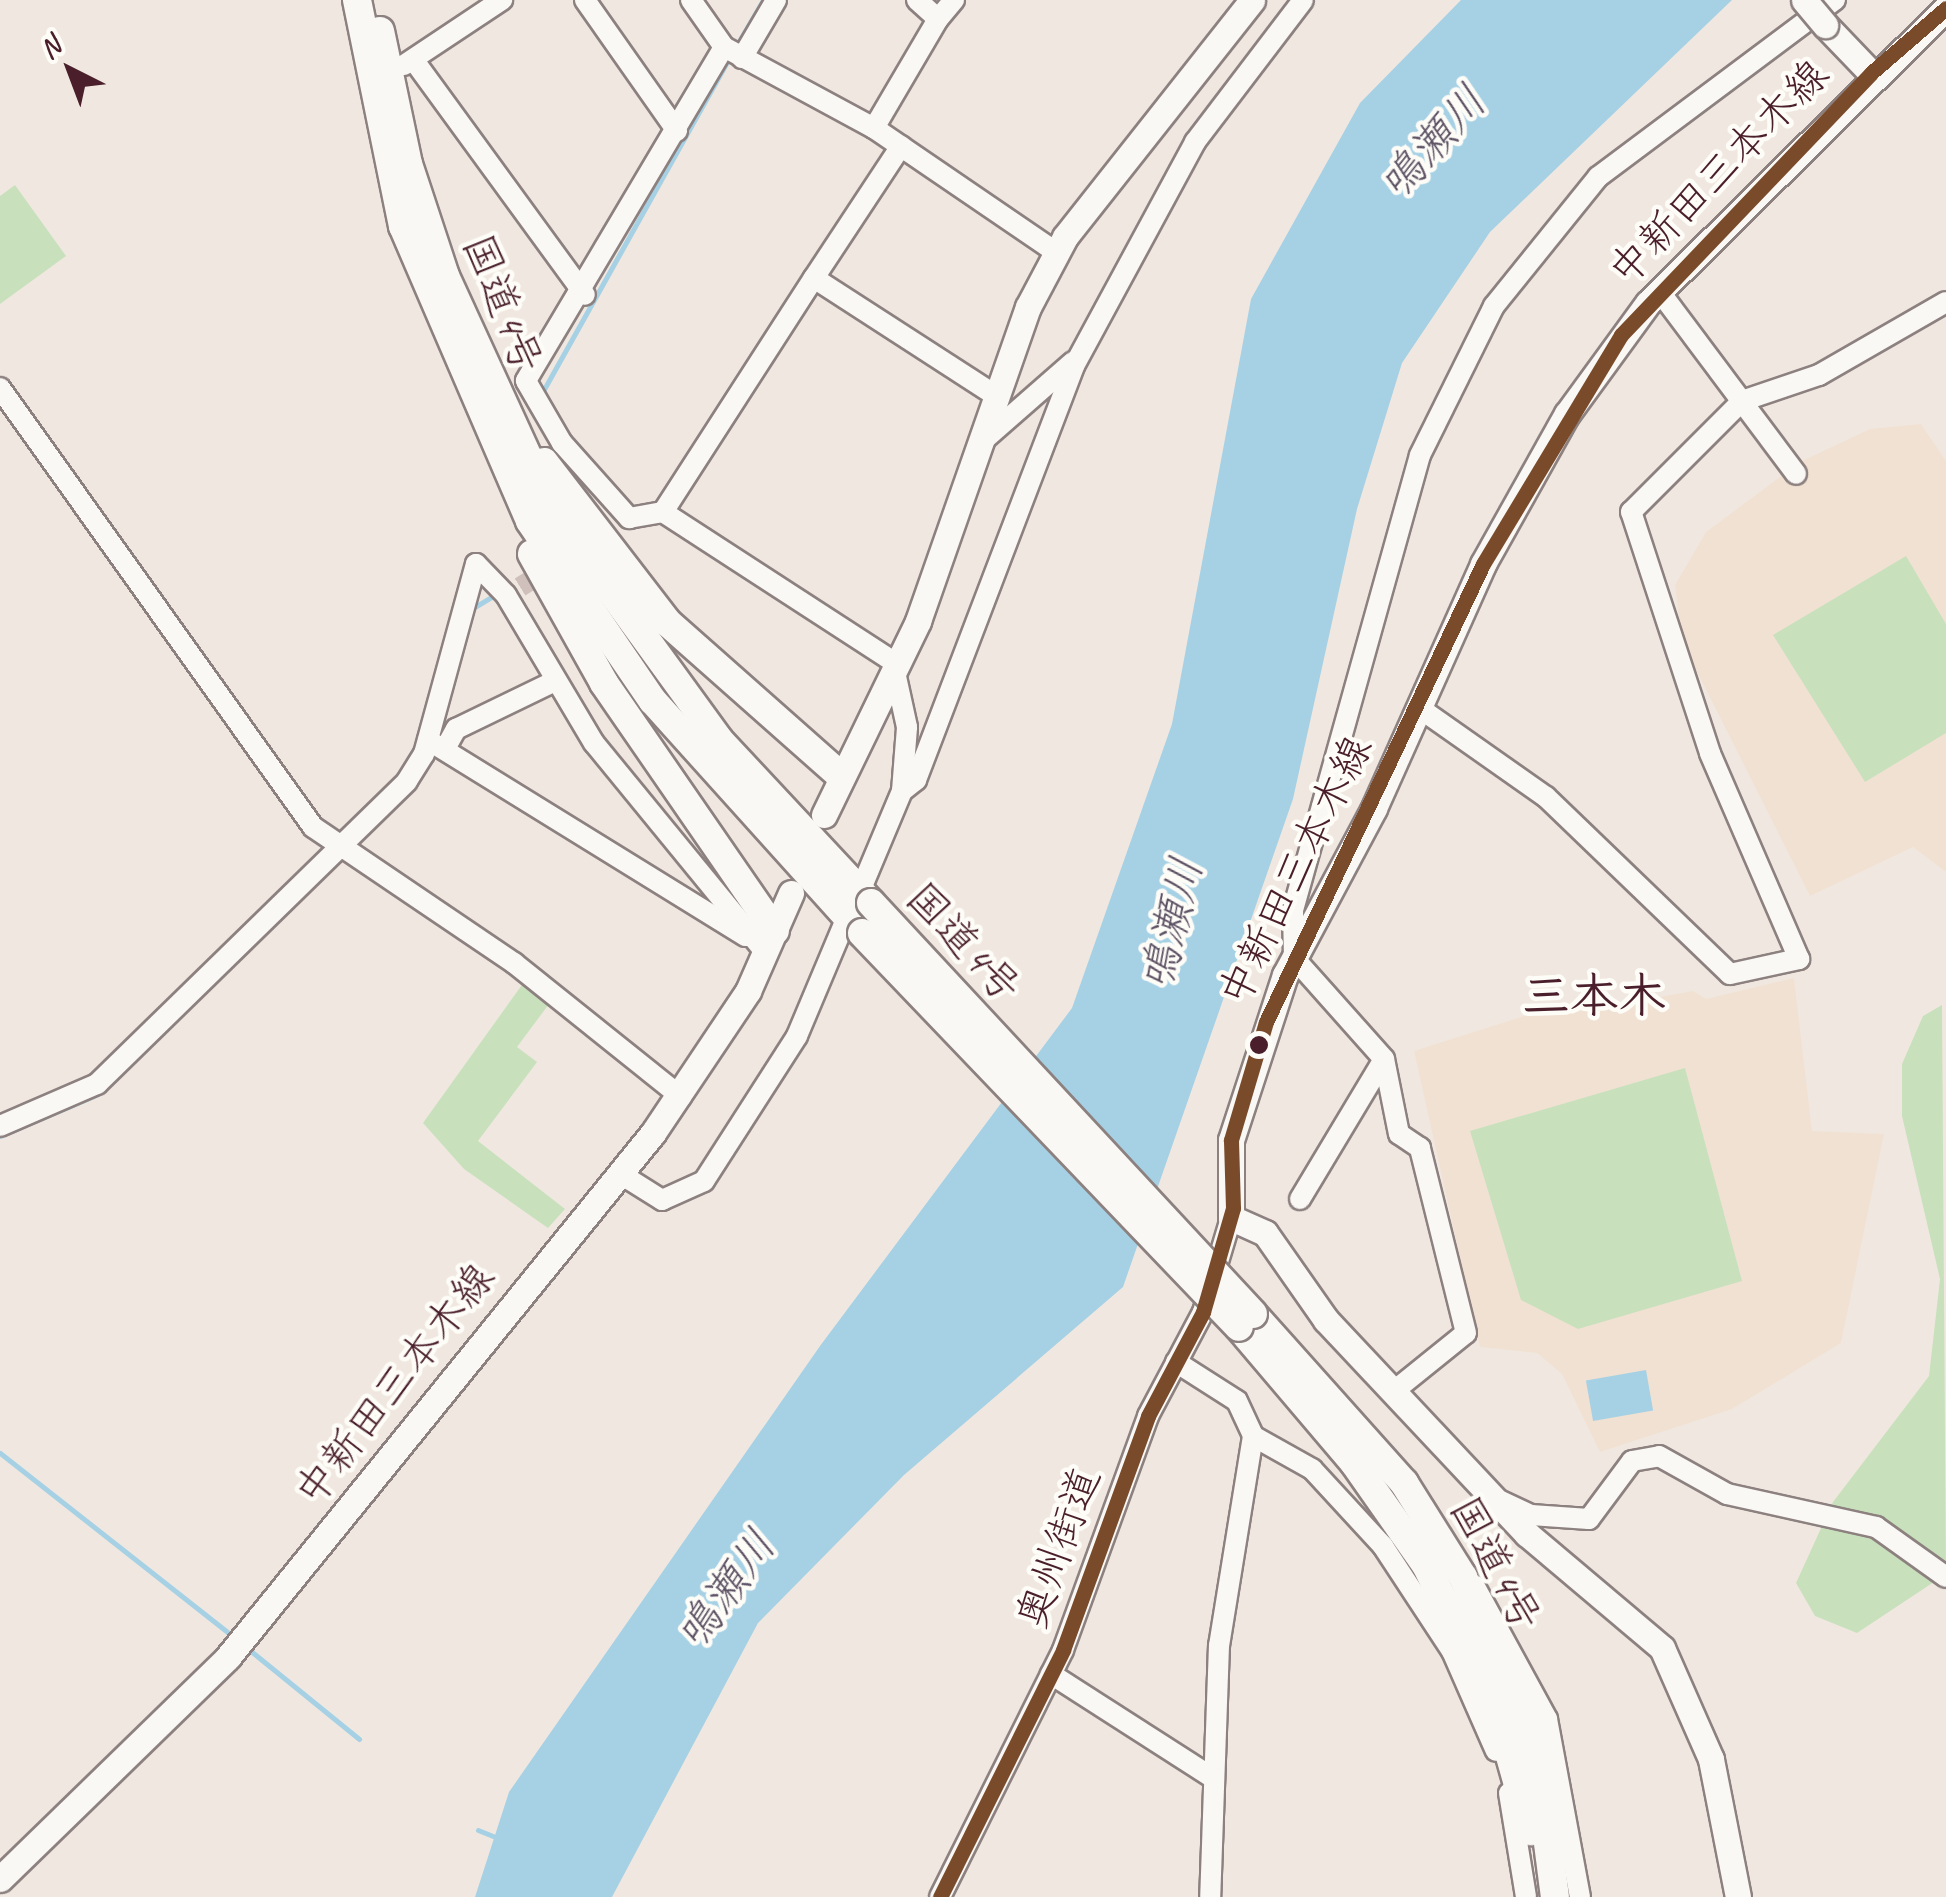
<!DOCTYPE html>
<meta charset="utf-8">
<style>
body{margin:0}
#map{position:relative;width:1946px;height:1897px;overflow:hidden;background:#f0e8e0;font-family:Caveat,"Klee One",sans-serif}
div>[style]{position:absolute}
.built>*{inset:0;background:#f1e1d2}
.green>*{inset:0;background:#c8e1bc}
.water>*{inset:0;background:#a6d1e5;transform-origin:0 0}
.stream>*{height:5px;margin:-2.5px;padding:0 2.5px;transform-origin:2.5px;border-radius:2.5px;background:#a6d1e5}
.minor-tunnel>*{height:20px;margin-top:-10px;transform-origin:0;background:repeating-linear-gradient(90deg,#cfc0bc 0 20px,transparent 0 30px)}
.roads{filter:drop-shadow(2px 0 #8d8180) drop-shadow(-2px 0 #8d8180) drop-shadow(0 2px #8d8180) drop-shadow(0 -2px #8d8180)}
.minor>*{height:20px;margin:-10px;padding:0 10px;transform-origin:10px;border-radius:10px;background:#f9f8f5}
.major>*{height:25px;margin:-12.5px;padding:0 12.5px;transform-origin:12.5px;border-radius:12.5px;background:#f9f8f5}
.highway>*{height:28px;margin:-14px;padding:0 14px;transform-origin:14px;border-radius:14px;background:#f9f8f5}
.bridges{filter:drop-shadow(2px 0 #8d8180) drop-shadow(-2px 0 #8d8180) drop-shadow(0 2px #8d8180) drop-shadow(0 -2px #8d8180)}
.major-bridge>*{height:25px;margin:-12.5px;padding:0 12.5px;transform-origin:12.5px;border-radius:12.5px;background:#f9f8f5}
.highway-bridge>*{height:28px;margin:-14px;padding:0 14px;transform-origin:14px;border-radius:14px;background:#f9f8f5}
.bus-1>*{height:15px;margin:-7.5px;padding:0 7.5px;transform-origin:7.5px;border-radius:7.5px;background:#7a4b2a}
.dots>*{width:28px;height:28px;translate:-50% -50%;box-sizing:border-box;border:5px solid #fdfcf7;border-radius:50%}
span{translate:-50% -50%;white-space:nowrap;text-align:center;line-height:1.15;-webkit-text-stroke:9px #fdfcf7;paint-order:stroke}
.street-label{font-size:42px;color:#4a1f2b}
.water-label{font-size:45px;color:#5c5163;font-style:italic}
.quarter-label{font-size:48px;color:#4a1f2b;font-weight:700}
.north{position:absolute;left:20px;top:20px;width:100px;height:100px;-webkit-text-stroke:8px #fdfcf7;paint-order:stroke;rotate:318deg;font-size:28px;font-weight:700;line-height:40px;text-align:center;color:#4a1f2b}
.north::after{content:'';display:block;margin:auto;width:35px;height:45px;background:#4a1f2b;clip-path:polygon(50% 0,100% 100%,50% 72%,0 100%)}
</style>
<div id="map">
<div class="built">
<div style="clip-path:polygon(1921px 424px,1946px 461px,1946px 872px,1913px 847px,1810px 896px,1682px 642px,1675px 585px,1706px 532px,1800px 462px,1870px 429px)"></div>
<div style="clip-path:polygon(1794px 978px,1812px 1131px,1884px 1134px,1841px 1343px,1732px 1409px,1600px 1452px,1562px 1374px,1537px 1353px,1480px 1347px,1414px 1051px,1568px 1002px,1576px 1012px,1693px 991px,1706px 999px)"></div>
</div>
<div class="green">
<div style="clip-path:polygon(15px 185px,66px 256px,0 304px,0 196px)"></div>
<div style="clip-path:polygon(1906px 556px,1946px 624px,1946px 733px,1865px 782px,1773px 635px)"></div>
<div style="clip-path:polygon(524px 982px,552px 1000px,517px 1047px,537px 1062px,478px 1141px,565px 1209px,548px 1228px,464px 1169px,423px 1123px)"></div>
<div style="clip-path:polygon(1942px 1005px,1946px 1574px,1857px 1633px,1815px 1616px,1796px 1583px,1833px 1502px,1929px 1376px,1940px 1279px,1902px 1116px,1902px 1064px,1923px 1016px)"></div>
<div style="clip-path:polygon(1685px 1068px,1742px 1281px,1578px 1329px,1521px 1300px,1470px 1131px)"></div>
</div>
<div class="water">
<div style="clip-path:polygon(1461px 0,1732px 0,1490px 232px,1402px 363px,1357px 509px,1293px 799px,1123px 1287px,904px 1475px,758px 1623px,612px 1897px,475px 1897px,509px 1792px,820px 1346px,1072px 1008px,1172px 724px,1251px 299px,1360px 103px)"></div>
<div style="left:1646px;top:1370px;width:41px;height:61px;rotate:80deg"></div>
</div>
<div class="stream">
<div style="left:735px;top:48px;width:56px;rotate:-59.7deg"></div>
<div style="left:543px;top:391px;width:383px;rotate:-60.8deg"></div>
<div style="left:473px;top:608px;width:27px;rotate:-31deg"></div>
<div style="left:0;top:1136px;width:107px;rotate:-23.2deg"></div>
<div style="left:0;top:1453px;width:293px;rotate:38.2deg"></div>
<div style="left:252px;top:1652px;width:138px;rotate:39.1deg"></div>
<div style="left:478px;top:1830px;width:22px;rotate:22deg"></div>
</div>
<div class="minor-tunnel">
<div style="left:520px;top:587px;width:36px;rotate:-32deg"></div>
</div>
<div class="roads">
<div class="minor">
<div style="left:585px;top:0;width:160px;rotate:54.9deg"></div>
<div style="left:691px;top:0;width:57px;rotate:54.9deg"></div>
<div style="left:724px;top:47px;width:388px;rotate:120.7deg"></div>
<div style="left:526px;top:381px;width:72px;rotate:59.9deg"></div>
<div style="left:562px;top:443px;width:101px;rotate:48.2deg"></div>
<div style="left:629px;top:518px;width:35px;rotate:-10deg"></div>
<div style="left:663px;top:512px;width:278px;rotate:-57.2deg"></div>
<div style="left:814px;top:278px;width:216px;rotate:32.9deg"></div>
<div style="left:917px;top:0;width:28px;rotate:42deg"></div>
<div style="left:938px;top:19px;width:25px;rotate:-50deg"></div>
<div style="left:724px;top:47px;width:170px;rotate:28.4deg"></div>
<div style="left:874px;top:128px;width:222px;rotate:34.3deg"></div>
<div style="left:742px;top:58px;width:67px;rotate:-59.6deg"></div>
<div style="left:415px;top:62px;width:288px;rotate:53.9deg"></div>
<div style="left:404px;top:65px;width:118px;rotate:-33.6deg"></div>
<div style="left:874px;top:128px;width:126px;rotate:-59.6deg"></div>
<div style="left:814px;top:278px;width:158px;rotate:-56.6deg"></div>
<div style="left:1660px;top:292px;width:227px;rotate:53.2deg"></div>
<div style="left:0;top:388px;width:539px;rotate:54.51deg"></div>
<div style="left:313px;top:827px;width:243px;rotate:34.1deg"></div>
<div style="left:514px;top:963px;width:214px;rotate:38.7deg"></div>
<div style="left:985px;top:439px;width:117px;rotate:-41.2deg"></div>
<div style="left:663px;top:512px;width:279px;rotate:33deg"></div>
<div style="left:1418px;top:707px;width:156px;rotate:35.1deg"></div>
<div style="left:1546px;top:797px;width:255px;rotate:43.9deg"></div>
<div style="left:1730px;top:974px;width:71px;rotate:-12.3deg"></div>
<div style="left:1799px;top:959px;width:224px;rotate:-113.4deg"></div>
<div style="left:1710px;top:753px;width:254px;rotate:-108.1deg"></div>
<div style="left:1631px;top:512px;width:157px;rotate:-45deg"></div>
<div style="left:1742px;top:401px;width:81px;rotate:-18.7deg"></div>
<div style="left:1819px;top:375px;width:146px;rotate:-29.9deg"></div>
<div style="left:428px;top:740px;width:373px;rotate:31.7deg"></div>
<div style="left:446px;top:747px;width:21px;rotate:-61deg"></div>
<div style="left:456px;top:729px;width:106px;rotate:-25.8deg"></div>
<div style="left:902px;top:791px;width:18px;rotate:-38deg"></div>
<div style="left:916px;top:780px;width:443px;rotate:-69.1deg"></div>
<div style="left:1074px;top:366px;width:255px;rotate:-61.6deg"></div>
<div style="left:1195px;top:142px;width:178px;rotate:-52.7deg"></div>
<div style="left:860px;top:891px;width:108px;rotate:-67.2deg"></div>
<div style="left:902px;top:791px;width:64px;rotate:-85.5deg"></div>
<div style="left:907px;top:727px;width:56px;rotate:-102.3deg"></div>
<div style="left:0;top:1126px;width:106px;rotate:-23.4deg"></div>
<div style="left:97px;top:1084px;width:433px;rotate:-44.3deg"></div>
<div style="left:407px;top:781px;width:32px;rotate:-58deg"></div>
<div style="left:424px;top:754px;width:197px;rotate:-74.7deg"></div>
<div style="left:476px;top:564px;width:43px;rotate:45.9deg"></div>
<div style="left:506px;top:595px;width:172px;rotate:59.3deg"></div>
<div style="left:594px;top:743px;width:270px;rotate:50.7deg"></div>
<div style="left:619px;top:1173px;width:51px;rotate:32.1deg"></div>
<div style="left:662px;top:1200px;width:46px;rotate:-24.3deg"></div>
<div style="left:704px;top:1181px;width:172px;rotate:-57.3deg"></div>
<div style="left:797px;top:1036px;width:129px;rotate:-67.2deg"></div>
<div style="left:1300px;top:1199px;width:163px;rotate:-59deg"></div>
<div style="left:1176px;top:1362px;width:72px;rotate:32.6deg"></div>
<div style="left:1237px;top:1401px;width:38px;rotate:65deg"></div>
<div style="left:1253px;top:1436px;width:212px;rotate:99.2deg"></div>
<div style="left:1219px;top:1645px;width:252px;rotate:92deg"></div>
<div style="left:1394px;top:1391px;width:92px;rotate:-38.9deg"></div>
<div style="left:1466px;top:1333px;width:191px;rotate:-104deg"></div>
<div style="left:1420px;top:1148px;width:25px;rotate:-146deg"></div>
<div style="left:1399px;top:1134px;width:76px;rotate:-101.3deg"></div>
<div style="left:1384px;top:1059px;width:135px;rotate:-131.7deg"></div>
<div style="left:1294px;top:958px;width:48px;rotate:-91.2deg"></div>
<div style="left:1293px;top:910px;width:472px;rotate:-74.4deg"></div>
<div style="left:1420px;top:455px;width:166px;rotate:-63.6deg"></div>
<div style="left:1494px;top:306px;width:166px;rotate:-51.1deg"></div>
<div style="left:1598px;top:177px;width:296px;rotate:-36.8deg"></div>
<div style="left:1253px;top:1436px;width:68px;rotate:29.2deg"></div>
<div style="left:1312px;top:1469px;width:105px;rotate:47.3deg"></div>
<div style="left:1383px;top:1546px;width:126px;rotate:56.7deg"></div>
<div style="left:1452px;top:1651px;width:109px;rotate:66.3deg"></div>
<div style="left:1501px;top:1501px;width:33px;rotate:25deg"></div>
<div style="left:1531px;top:1515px;width:58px;rotate:3.9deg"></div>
<div style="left:1589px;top:1519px;width:72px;rotate:-53.4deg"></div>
<div style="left:1632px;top:1461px;width:27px;rotate:-10deg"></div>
<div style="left:1659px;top:1456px;width:78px;rotate:29.2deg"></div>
<div style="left:1727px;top:1494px;width:153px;rotate:12.5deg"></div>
<div style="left:1876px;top:1527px;width:86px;rotate:35.5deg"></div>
<div style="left:1474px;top:1585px;width:153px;rotate:61.4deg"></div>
<div style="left:1547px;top:1719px;width:181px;rotate:79.5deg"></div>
<div style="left:1051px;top:1674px;width:193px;rotate:32.7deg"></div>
<div style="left:1509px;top:1793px;width:105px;rotate:80.7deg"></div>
<div style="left:940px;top:1897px;width:276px;rotate:-63.5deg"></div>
<div style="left:1063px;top:1650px;width:249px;rotate:-70deg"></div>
<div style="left:1148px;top:1416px;width:118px;rotate:-62.1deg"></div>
<div style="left:1203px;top:1312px;width:98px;rotate:-73.4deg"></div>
</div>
<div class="major">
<div style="left:1825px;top:25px;width:66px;rotate:46.2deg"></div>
<div style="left:824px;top:815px;width:216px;rotate:-64.1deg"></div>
<div style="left:918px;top:621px;width:333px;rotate:-70.7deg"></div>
<div style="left:1028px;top:307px;width:79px;rotate:-62.1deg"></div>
<div style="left:1065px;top:237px;width:302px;rotate:-51.7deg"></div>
<div style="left:0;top:1879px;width:318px;rotate:-44.2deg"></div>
<div style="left:228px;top:1657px;width:675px;rotate:-50.96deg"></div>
<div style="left:653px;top:1133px;width:171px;rotate:-56.2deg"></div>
<div style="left:748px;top:991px;width:107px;rotate:-66.3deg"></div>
<div style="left:1738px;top:1897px;width:141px;rotate:-101.1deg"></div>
<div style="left:1711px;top:1759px;width:121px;rotate:-113.8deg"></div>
<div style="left:1662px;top:1648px;width:177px;rotate:-139.8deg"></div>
<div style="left:1527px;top:1534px;width:294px;rotate:-133.2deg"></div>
<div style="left:1326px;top:1320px;width:106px;rotate:-125deg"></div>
<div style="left:1265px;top:1233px;width:37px;rotate:-156deg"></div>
<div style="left:1231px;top:1218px;width:78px;rotate:-90deg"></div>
<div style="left:1231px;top:1140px;width:174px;rotate:-71.9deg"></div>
<div style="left:1285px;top:975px;width:189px;rotate:-61.9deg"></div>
<div style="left:1374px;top:808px;width:267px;rotate:-65.9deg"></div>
<div style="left:1483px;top:564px;width:172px;rotate:-60.8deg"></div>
<div style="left:1567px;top:414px;width:137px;rotate:-53.9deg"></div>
<div style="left:1648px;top:303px;width:419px;rotate:-44.7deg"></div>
</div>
<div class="highway">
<div style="left:357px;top:0;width:231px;rotate:78.5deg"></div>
<div style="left:403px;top:226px;width:321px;rotate:66.7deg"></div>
<div style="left:530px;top:521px;width:218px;rotate:55.7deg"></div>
<div style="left:653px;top:701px;width:312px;rotate:48deg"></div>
<div style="left:380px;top:31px;width:136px;rotate:78.1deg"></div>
<div style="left:408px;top:164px;width:118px;rotate:71.7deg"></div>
<div style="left:445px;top:276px;width:257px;rotate:65.4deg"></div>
<div style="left:552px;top:510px;width:284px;rotate:54deg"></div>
<div style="left:719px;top:740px;width:223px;rotate:47deg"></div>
<div style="left:544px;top:462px;width:202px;rotate:52.4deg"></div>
<div style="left:667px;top:622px;width:232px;rotate:41.5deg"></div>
<div style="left:532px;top:554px;width:148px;rotate:60.8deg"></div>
<div style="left:604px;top:683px;width:301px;rotate:55.4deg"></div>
<div style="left:1253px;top:1314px;width:227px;rotate:48.2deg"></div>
<div style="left:1404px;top:1483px;width:111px;rotate:57.9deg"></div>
<div style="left:1463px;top:1577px;width:189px;rotate:67.2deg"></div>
<div style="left:1536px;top:1751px;width:147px;rotate:82.6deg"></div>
<div style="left:1239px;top:1327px;width:180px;rotate:49.7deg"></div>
<div style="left:1355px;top:1464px;width:123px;rotate:54.9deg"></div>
<div style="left:1426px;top:1565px;width:161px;rotate:63.9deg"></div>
<div style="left:1497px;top:1710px;width:126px;rotate:74.3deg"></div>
</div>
</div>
<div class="bridges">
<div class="major-bridge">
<div style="left:1804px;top:0;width:33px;rotate:50deg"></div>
</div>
<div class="highway-bridge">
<div style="left:871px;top:903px;width:561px;rotate:47.09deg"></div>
<div style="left:862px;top:933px;width:545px;rotate:46.26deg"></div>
</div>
</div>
<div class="bus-1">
<div style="left:940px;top:1897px;width:276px;rotate:-63.5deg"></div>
<div style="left:1063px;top:1650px;width:249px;rotate:-70deg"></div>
<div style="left:1148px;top:1416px;width:118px;rotate:-62.1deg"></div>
<div style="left:1203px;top:1312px;width:108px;rotate:-73.9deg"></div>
<div style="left:1233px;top:1208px;width:68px;rotate:-91.7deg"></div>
<div style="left:1231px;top:1140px;width:123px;rotate:-73.5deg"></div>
<div style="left:1266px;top:1022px;width:507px;rotate:-64.65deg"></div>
<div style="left:1483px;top:564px;width:267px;rotate:-58.9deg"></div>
<div style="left:1621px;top:335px;width:362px;rotate:-46.3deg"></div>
<div style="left:1871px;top:73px;width:99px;rotate:-40.9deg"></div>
</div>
<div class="dots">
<div style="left:1259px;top:1045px;background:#4a1f2b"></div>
</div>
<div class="street-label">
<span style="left:1719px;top:173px;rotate:-46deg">中新田三本木線</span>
<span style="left:502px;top:304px;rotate:68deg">国道4号</span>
<span style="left:1296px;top:871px;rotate:-64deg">中新田三本木線</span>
<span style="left:963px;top:943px;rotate:47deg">国道4号</span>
<span style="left:395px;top:1385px;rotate:-52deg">中新田三本木線</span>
<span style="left:1059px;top:1548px;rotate:-70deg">奥州街道</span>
<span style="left:1495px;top:1564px;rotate:62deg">国道4号</span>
</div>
<div class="water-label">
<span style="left:1433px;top:143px;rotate:-48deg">鳴瀬川</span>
<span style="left:1172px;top:924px;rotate:-76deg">鳴瀬川</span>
<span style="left:726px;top:1590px;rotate:-54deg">鳴瀬川</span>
</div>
<div class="quarter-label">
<span style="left:1594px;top:997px">三本木</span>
</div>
<div class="north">N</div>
</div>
